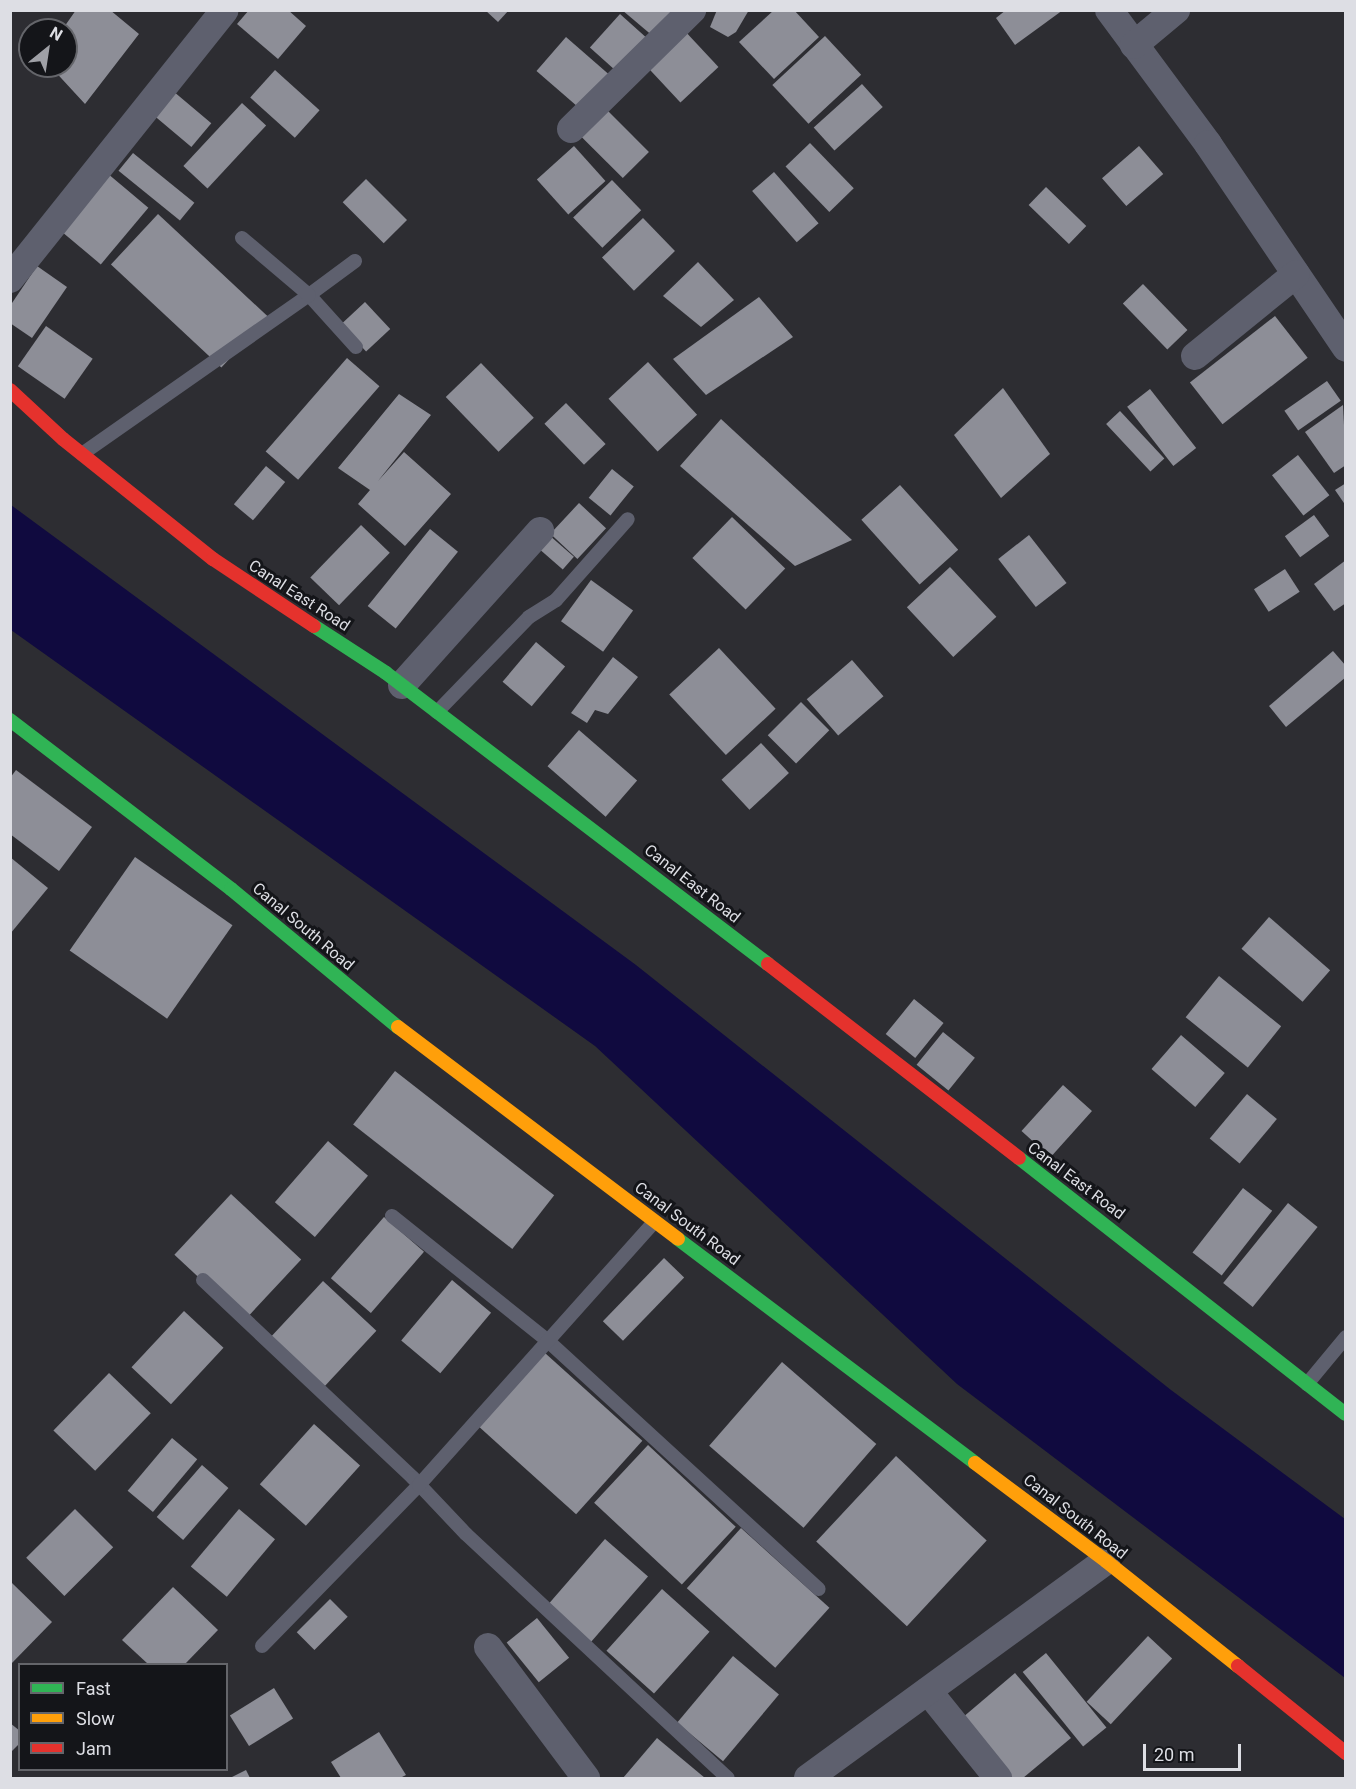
<!DOCTYPE html>
<style>
body{margin:0}
#map{position:relative;width:1356px;height:1789px;overflow:hidden;background:#2d2d32;font-family:Roboto,sans-serif}
div>[style]{position:absolute}
.water>*{inset:0;background:#100a3f}
.building>*{inset:0;background:#8d8e97;transform-origin:0 0}
.lane>*{height:14px;margin:-7px;padding:0 7px;transform-origin:7px;border-radius:7px;background:#5e606e}
.street>*{height:28px;margin:-14px;padding:0 14px;transform-origin:14px;border-radius:14px;background:#5e606e}
.fast>*{height:14px;margin:-7px;padding:0 7px;transform-origin:7px;border-radius:7px;background:#30b455}
.slow>*{height:14px;margin:-7px;padding:0 7px;transform-origin:7px;border-radius:7px;background:#ff9f0a}
.jam>*{height:14px;margin:-7px;padding:0 7px;transform-origin:7px;border-radius:7px;background:#e5322d}
span{translate:-50% -50%;white-space:nowrap;text-align:center;line-height:1.15;-webkit-text-stroke:6px #141519;paint-order:stroke}
.street-label{font-size:16px;color:#dddee4}
.frame{position:absolute;inset:0;border:12px solid #dddee4;pointer-events:none}
.legend{position:absolute;left:18px;top:1663px;width:210px;height:108px;box-sizing:border-box;background:#141519;border:2px solid #64656a;margin:0;padding:8px 10px;list-style:none;font-size:18px;color:#dddee4}
.legend li{display:flex;align-items:center;gap:12px;height:30px}
.legend b{width:30px;border:2px solid #64656a}
.north{position:absolute;left:18px;top:18px;width:60px;height:60px;box-sizing:border-box;background:#141519;border:2px solid #64656a;border-radius:50%;rotate:30deg;font-size:16px;font-weight:700;line-height:24px;text-align:center;color:#dddee4}
.north::after{content:'';display:block;margin:auto;width:21px;height:27px;background:#9fa0a6;clip-path:polygon(50% 0,100% 100%,50% 72%,0 100%)}
.scale{position:absolute;left:1143px;top:1744px;width:98px;height:27px;box-sizing:border-box;border:3px solid #dddee4;border-top:0;padding-left:8px;font-size:18px;line-height:21px;white-space:nowrap;color:#dddee4;-webkit-text-stroke:4px #141519;paint-order:stroke}
</style>
<div id="map">
<div class="water">
<div style="clip-path:polygon(11px 505px,636px 965px,1171px 1390px,1345px 1519px,1345px 1678px,957px 1384px,595px 1046px,11px 630px)"></div>
</div>
<div class="building">
<div style="clip-path:polygon(76px 10px,110px 10px,139px 34px,85px 104px,50px 66px,66px 66px,66px 30px,62px 30px)"></div>
<div style="clip-path:polygon(249px 10px,288px 10px,306px 26px,278px 59px,237px 24px)"></div>
<div style="clip-path:polygon(485px 10px,509px 10px,498px 22px)"></div>
<div style="clip-path:polygon(622px 10px,674px 10px,654px 37px)"></div>
<div style="clip-path:polygon(717px 10px,749px 10px,736px 32px,728px 37px,710px 27px)"></div>
<div style="clip-path:polygon(774px 10px,794px 10px,819px 37px,774px 79px,739px 42px)"></div>
<div style="clip-path:polygon(1006px 10px,1063px 10px,1015px 45px,996px 18px)"></div>
<div style="left:620px;top:14px;width:42px;height:45px;rotate:42deg"></div>
<div style="left:683px;top:29px;width:52px;height:52px;rotate:47deg"></div>
<div style="left:825px;top:36px;width:53px;height:72px;rotate:47deg"></div>
<div style="left:566px;top:37px;width:57px;height:45px;rotate:41deg"></div>
<div style="left:275px;top:70px;width:60px;height:37px;rotate:42deg"></div>
<div style="left:862px;top:84px;width:31px;height:65px;rotate:48deg"></div>
<div style="left:173px;top:91px;width:50px;height:31px;rotate:40deg"></div>
<div style="left:242px;top:103px;width:33px;height:86px;rotate:43deg"></div>
<div style="left:603px;top:106px;width:65px;height:37px;rotate:45deg"></div>
<div style="left:810px;top:143px;width:63px;height:34px;rotate:46deg"></div>
<div style="left:574px;top:146px;width:47px;height:50px;rotate:48deg"></div>
<div style="left:1139px;top:146px;width:37px;height:49px;rotate:49deg"></div>
<div style="left:133px;top:153px;width:79px;height:23px;rotate:39deg"></div>
<div style="left:774px;top:172px;width:68px;height:29px;rotate:49deg"></div>
<div style="left:107px;top:173px;width:54px;height:74px;rotate:40deg"></div>
<div style="left:366px;top:179px;width:58px;height:33px;rotate:45deg"></div>
<div style="left:612px;top:180px;width:42px;height:54px;rotate:46deg"></div>
<div style="left:1046px;top:187px;width:56px;height:25px;rotate:44deg"></div>
<div style="left:158px;top:214px;width:151px;height:69px;rotate:43deg"></div>
<div style="left:643px;top:218px;width:46px;height:57px;rotate:46deg"></div>
<div style="clip-path:polygon(698px 262px,734px 300px,701px 327px,663px 296px)"></div>
<div style="clip-path:polygon(37px 266px,67px 287px,32px 338px,10px 323px,10px 306px)"></div>
<div style="left:1143px;top:284px;width:64px;height:28px;rotate:46deg"></div>
<div style="clip-path:polygon(759px 297px,793px 337px,706px 395px,673px 359px)"></div>
<div style="left:365px;top:302px;width:37px;height:33px;rotate:47deg"></div>
<div style="left:1275px;top:316px;width:53px;height:108px;rotate:52deg"></div>
<div style="left:46px;top:326px;width:57px;height:49px;rotate:35deg"></div>
<div style="left:347px;top:358px;width:43px;height:124px;rotate:41deg"></div>
<div style="left:648px;top:362px;width:72px;height:54px;rotate:47deg"></div>
<div style="left:481px;top:363px;width:76px;height:49px;rotate:46deg"></div>
<div style="left:1327px;top:381px;width:24px;height:52px;rotate:55deg"></div>
<div style="clip-path:polygon(1003px 388px,1050px 454px,1001px 498px,954px 435px)"></div>
<div style="left:1150px;top:389px;width:75px;height:29px;rotate:52deg"></div>
<div style="clip-path:polygon(399px 394px,431px 415px,378px 481px,404px 452px,451px 494px,405px 546px,358px 504px,370px 490px,338px 468px)"></div>
<div style="left:566px;top:403px;width:57px;height:30px;rotate:46deg"></div>
<div style="clip-path:polygon(1343px 405px,1346px 465px,1334px 473px,1305px 432px)"></div>
<div style="left:1120px;top:411px;width:65px;height:19px;rotate:47deg"></div>
<div style="clip-path:polygon(721px 419px,852px 540px,795px 566px,680px 466px)"></div>
<div style="left:1298px;top:455px;width:51px;height:33px;rotate:52deg"></div>
<div style="left:266px;top:466px;width:25px;height:50px;rotate:40deg"></div>
<div style="left:612px;top:469px;width:28px;height:37px;rotate:39deg"></div>
<div style="clip-path:polygon(1346px 483px,1346px 506px,1335px 490px)"></div>
<div style="left:900px;top:485px;width:87px;height:52px;rotate:48deg"></div>
<div style="left:579px;top:503px;width:37px;height:42px;rotate:43deg"></div>
<div style="left:1314px;top:515px;width:26px;height:36px;rotate:54deg"></div>
<div style="left:732px;top:517px;width:74px;height:57px;rotate:44deg"></div>
<div style="left:361px;top:525px;width:40px;height:73px;rotate:44deg"></div>
<div style="left:430px;top:529px;width:36px;height:99px;rotate:39deg"></div>
<div style="left:549px;top:535px;width:33px;height:17px;rotate:41deg"></div>
<div style="left:1029px;top:535px;width:61px;height:39px;rotate:52deg"></div>
<div style="clip-path:polygon(1346px 560px,1346px 603px,1334px 611px,1314px 584px)"></div>
<div style="left:950px;top:567px;width:68px;height:59px;rotate:47deg"></div>
<div style="left:1285px;top:569px;width:27px;height:37px;rotate:57deg"></div>
<div style="left:591px;top:580px;width:52px;height:51px;rotate:36deg"></div>
<div style="left:536px;top:642px;width:38px;height:52px;rotate:40deg"></div>
<div style="left:719px;top:648px;width:83px;height:68px;rotate:47deg"></div>
<div style="clip-path:polygon(1333px 651px,1346px 666px,1346px 677px,1286px 727px,1269px 706px)"></div>
<div style="clip-path:polygon(613px 657px,638px 677px,608px 714px,595px 710px,587px 723px,571px 713px)"></div>
<div style="left:852px;top:660px;width:48px;height:60px;rotate:49deg"></div>
<div style="left:801px;top:702px;width:40px;height:47px;rotate:45deg"></div>
<div style="left:579px;top:730px;width:77px;height:48px;rotate:41deg"></div>
<div style="left:761px;top:743px;width:41px;height:54px;rotate:47deg"></div>
<div style="clip-path:polygon(16px 770px,92px 827px,59px 871px,10px 834px,10px 778px)"></div>
<div style="clip-path:polygon(10px 857px,48px 888px,10px 934px)"></div>
<div style="left:135px;top:857px;width:119px;height:114px;rotate:35deg"></div>
<div style="left:1269px;top:917px;width:81px;height:42px;rotate:41deg"></div>
<div style="left:1219px;top:976px;width:80px;height:53px;rotate:39deg"></div>
<div style="left:914px;top:999px;width:38px;height:45px;rotate:39deg"></div>
<div style="left:943px;top:1032px;width:41px;height:42px;rotate:39deg"></div>
<div style="left:1181px;top:1035px;width:58px;height:45px;rotate:41deg"></div>
<div style="left:395px;top:1071px;width:202px;height:68px;rotate:38deg"></div>
<div style="left:1063px;top:1085px;width:39px;height:62px;rotate:42deg"></div>
<div style="left:1247px;top:1094px;width:39px;height:58px;rotate:40deg"></div>
<div style="left:328px;top:1141px;width:53px;height:81px;rotate:41deg"></div>
<div style="left:1243px;top:1188px;width:37px;height:82px;rotate:38deg"></div>
<div style="left:231px;top:1194px;width:96px;height:83px;rotate:43deg"></div>
<div style="left:1288px;top:1203px;width:38px;height:103px;rotate:39deg"></div>
<div style="left:384px;top:1217px;width:53px;height:81px;rotate:41deg"></div>
<div style="left:664px;top:1258px;width:28px;height:88px;rotate:44deg"></div>
<div style="left:452px;top:1280px;width:51px;height:79px;rotate:40deg"></div>
<div style="left:323px;top:1281px;width:73px;height:81px;rotate:43deg"></div>
<div style="left:184px;top:1311px;width:54px;height:77px;rotate:43deg"></div>
<div style="left:545px;top:1353px;width:131px;height:99px;rotate:42deg"></div>
<div style="left:782px;top:1362px;width:125px;height:111px;rotate:41deg"></div>
<div style="left:109px;top:1373px;width:58px;height:80px;rotate:44deg"></div>
<div style="left:314px;top:1424px;width:62px;height:81px;rotate:42deg"></div>
<div style="left:172px;top:1438px;width:33px;height:69px;rotate:40deg"></div>
<div style="left:648px;top:1445px;width:120px;height:79px;rotate:43deg"></div>
<div style="left:896px;top:1456px;width:124px;height:117px;rotate:43deg"></div>
<div style="left:202px;top:1465px;width:35px;height:69px;rotate:41deg"></div>
<div style="left:75px;top:1509px;width:54px;height:69px;rotate:45deg"></div>
<div style="left:239px;top:1509px;width:47px;height:75px;rotate:40deg"></div>
<div style="left:741px;top:1528px;width:119px;height:81px;rotate:42deg"></div>
<div style="left:605px;top:1539px;width:57px;height:88px;rotate:41deg"></div>
<div style="clip-path:polygon(12px 1583px,52px 1622px,10px 1665px,10px 1584px)"></div>
<div style="clip-path:polygon(173px 1587px,218px 1630px,185px 1664px,148px 1664px,122px 1640px)"></div>
<div style="left:662px;top:1589px;width:64px;height:83px;rotate:42deg"></div>
<div style="left:330px;top:1599px;width:25px;height:47px;rotate:45deg"></div>
<div style="left:537px;top:1618px;width:51px;height:39px;rotate:51deg"></div>
<div style="left:1148px;top:1636px;width:33px;height:90px;rotate:43deg"></div>
<div style="left:1046px;top:1653px;width:96px;height:30px;rotate:51deg"></div>
<div style="left:733px;top:1656px;width:60px;height:87px;rotate:40deg"></div>
<div style="clip-path:polygon(1015px 1673px,1071px 1738px,1023px 1778px,1013px 1778px,962px 1718px)"></div>
<div style="left:274px;top:1688px;width:36px;height:52px;rotate:58deg"></div>
<div style="clip-path:polygon(10px 1723px,20px 1731px,20px 1743px,10px 1753px)"></div>
<div style="clip-path:polygon(379px 1732px,406px 1775px,400px 1778px,341px 1778px,331px 1762px)"></div>
<div style="clip-path:polygon(657px 1738px,705px 1778px,623px 1778px)"></div>
<div style="clip-path:polygon(246px 1770px,250px 1778px,230px 1778px)"></div>
</div>
<div class="lane">
<div style="left:355px;top:261px;width:57px;rotate:143.5deg"></div>
<div style="left:309px;top:295px;width:70px;rotate:47.9deg"></div>
<div style="left:82px;top:454px;width:277px;rotate:-35deg"></div>
<div style="left:309px;top:295px;width:88px;rotate:-139.6deg"></div>
<div style="left:437px;top:712px;width:132px;rotate:-45.9deg"></div>
<div style="left:529px;top:617px;width:32px;rotate:-32deg"></div>
<div style="left:556px;top:600px;width:108px;rotate:-48.4deg"></div>
<div style="left:392px;top:1216px;width:200px;rotate:38.7deg"></div>
<div style="left:548px;top:1341px;width:367px;rotate:42.5deg"></div>
<div style="left:203px;top:1280px;width:289px;rotate:43.3deg"></div>
<div style="left:413px;top:1478px;width:77px;rotate:46.6deg"></div>
<div style="left:466px;top:1534px;width:358px;rotate:43deg"></div>
<div style="left:1307px;top:1384px;width:61px;rotate:-50.3deg"></div>
<div style="left:262px;top:1646px;width:225px;rotate:-45.7deg"></div>
<div style="left:419px;top:1485px;width:353px;rotate:-48.2deg"></div>
</div>
<div class="street">
<div style="left:1109px;top:10px;width:167px;rotate:53.5deg"></div>
<div style="left:1208px;top:144px;width:246px;rotate:55.9deg"></div>
<div style="left:1134px;top:45px;width:55px;rotate:-39.8deg"></div>
<div style="left:571px;top:129px;width:170px;rotate:-44.5deg"></div>
<div style="left:10px;top:279px;width:344px;rotate:-51.4deg"></div>
<div style="left:1195px;top:356px;width:130px;rotate:-39.1deg"></div>
<div style="left:402px;top:685px;width:207px;rotate:-48.1deg"></div>
<div style="left:488px;top:1647px;width:164px;rotate:53.2deg"></div>
<div style="left:928px;top:1691px;width:112px;rotate:51.2deg"></div>
<div style="left:808px;top:1778px;width:369px;rotate:-36.1deg"></div>
</div>
<div class="fast">
<div style="left:314px;top:626px;width:86px;rotate:33.1deg"></div>
<div style="left:386px;top:673px;width:480px;rotate:37.3deg"></div>
<div style="left:10px;top:720px;width:278px;rotate:37.4deg"></div>
<div style="left:231px;top:889px;width:217px;rotate:39.6deg"></div>
<div style="left:1019px;top:1158px;width:415px;rotate:38.1deg"></div>
<div style="left:678px;top:1239px;width:372px;rotate:37deg"></div>
</div>
<div class="slow">
<div style="left:398px;top:1027px;width:351px;rotate:37.1deg"></div>
<div style="left:975px;top:1463px;width:164px;rotate:36.8deg"></div>
<div style="left:1106px;top:1561px;width:169px;rotate:38.5deg"></div>
</div>
<div class="jam">
<div style="left:10px;top:390px;width:72px;rotate:42.8deg"></div>
<div style="left:63px;top:439px;width:192px;rotate:38.7deg"></div>
<div style="left:213px;top:559px;width:121px;rotate:33.6deg"></div>
<div style="left:768px;top:964px;width:317px;rotate:37.7deg"></div>
<div style="left:1238px;top:1666px;width:139px;rotate:38.9deg"></div>
</div>
<div class="street-label">
<span style="left:299px;top:596px;rotate:33deg">Canal East Road</span>
<span style="left:692px;top:884px;rotate:38deg">Canal East Road</span>
<span style="left:303px;top:927px;rotate:40deg">Canal South Road</span>
<span style="left:1076px;top:1181px;rotate:37deg">Canal East Road</span>
<span style="left:687px;top:1224px;rotate:37deg">Canal South Road</span>
<span style="left:1075px;top:1517px;rotate:38deg">Canal South Road</span>
</div>
<div class="frame"></div>
<ul class="legend">
<li><b style="height:8px;background:#30b455"></b>Fast</li>
<li><b style="height:8px;background:#ff9f0a"></b>Slow</li>
<li><b style="height:8px;background:#e5322d"></b>Jam</li>
</ul>
<div class="north">N</div>
<div class="scale">20 m</div>
</div>
